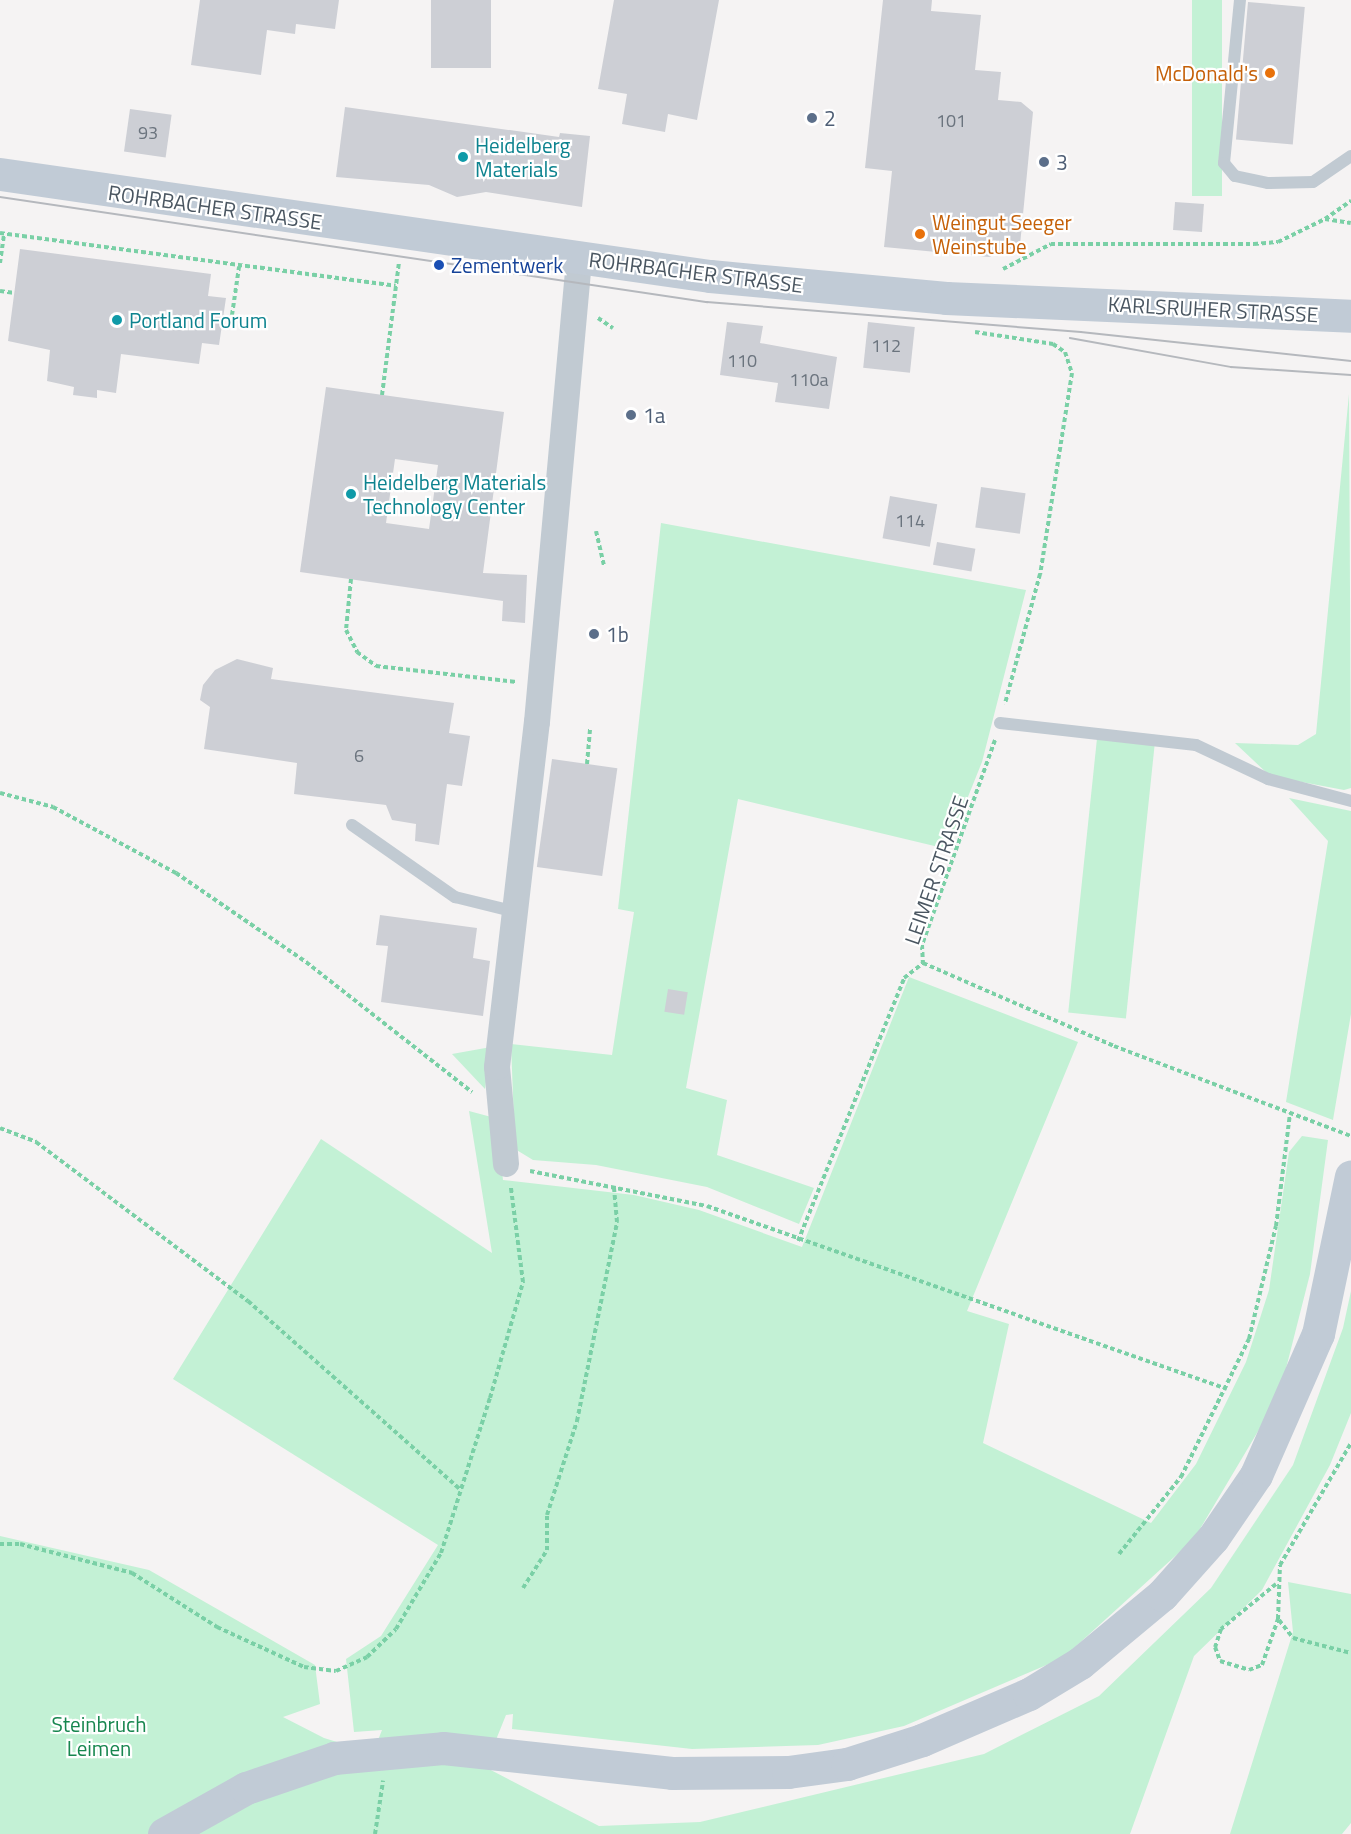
<!DOCTYPE html>
<style>
body{margin:0}
#map{position:relative;width:1351px;height:1834px;overflow:hidden;background:#f5f3f3;font-family:"Titillium Web",sans-serif}
div>[style]{position:absolute}
.green>*{inset:0;background:#c3f1d5;transform-origin:0 0}
.building>*{inset:0;background:#cdcfd5;transform-origin:0 0}
.path>*{height:4px;margin-top:-2px;transform-origin:0;background:repeating-linear-gradient(90deg,#7ad0a6 0 4.5px,transparent 0 7.5px)}
.lane>*{height:12px;margin:-6px;padding:0 6px;transform-origin:6px;border-radius:6px;background:#c1cad2}
.street>*{height:26px;margin:-13px;padding:0 13px;transform-origin:13px;border-radius:13px;background:#c1cad2}
.secondary>*{height:33px;margin:-16.5px;padding:0 16.5px;transform-origin:16.5px;border-radius:16.5px;background:#c1cbd6}
.tram>*{height:1.5px;margin:-0.75px;padding:0 0.75px;transform-origin:0.75px;border-radius:0.75px;background:#b5b8bd}
.dots>*{width:16px;height:16px;translate:-50% -50%;box-sizing:border-box;border:3px solid #fff;border-radius:50%}
span{translate:-50% -50%;white-space:nowrap;text-align:center;line-height:1.15;-webkit-text-stroke:4.5px #fff;paint-order:stroke}
.number-label{font-size:18px;color:#6b747e}
.number-label span{-webkit-text-stroke-width:0}
.food-label{font-size:21px;color:#c56008}
.right{translate:-100% -50%;text-align:right}
.left{translate:0 -50%;text-align:left}
.service-label{font-size:21px;color:#4e5e75}
.culture-label{font-size:21px;color:#0d838f}
.street-label{font-size:21px;color:#4a5661}
.transit-label{font-size:21px;color:#164399}
.park-label{font-size:21px;color:#17864f}
</style>
<div id="map">
<div class="green">
<div style="left:1192px;top:0;width:30px;height:196px"></div>
<div style="clip-path:polygon(1349px 394px,1351px 788px,1344px 790px,1270px 776px,1235px 743px,1298px 745px,1316px 734px)"></div>
<div style="clip-path:polygon(661px 523px,1026px 590px,982px 762px,947px 849px,738px 799px,686px 1088px,727px 1100px,717px 1155px,814px 1188px,799px 1224px,707px 1187px,596px 1165px,533px 1160px,515px 1149px,511px 1044px,612px 1055px,634px 912px,618px 909px)"></div>
<div style="left:1098px;top:729px;width:58px;height:285px;rotate:6deg"></div>
<div style="clip-path:polygon(1289px 798px,1351px 811px,1351px 1014px,1333px 1120px,1286px 1102px,1328px 841px)"></div>
<div style="clip-path:polygon(909px 977px,1078px 1042px,967px 1311px,1009px 1324px,983px 1443px,1151px 1523px,1196px 1464px,1246px 1362px,1269px 1290px,1289px 1152px,1302px 1136px,1328px 1140px,1310px 1274px,1279px 1396px,1194px 1539px,1063px 1658px,904px 1726px,818px 1745px,692px 1749px,512px 1729px,513px 1714px,506px 1715px,485px 1767px,599px 1826px,700px 1822px,984px 1754px,1099px 1696px,1211px 1588px,1293px 1465px,1343px 1328px,1351px 1291px,1351px 1413px,1330px 1465px,1262px 1590px,1194px 1656px,1130px 1834px,0 1834px,0 1536px,149px 1570px,315px 1665px,320px 1704px,283px 1717px,324px 1738px,373px 1753px,382px 1730px,354px 1732px,346px 1659px,381px 1636px,438px 1545px,173px 1379px,321px 1139px,492px 1253px,469px 1111px,495px 1118px,503px 1180px,634px 1195px,699px 1210px,802px 1247px)"></div>
<div style="clip-path:polygon(491px 1047px,485px 1089px,452px 1054px)"></div>
<div style="clip-path:polygon(1288px 1582px,1351px 1594px,1351px 1823px,1342px 1834px,1230px 1834px,1293px 1632px)"></div>
</div>
<div class="building">
<div style="clip-path:polygon(200px 0,339px 0,335px 29px,296px 24px,295px 34px,267px 30px,261px 75px,191px 65px)"></div>
<div style="left:431px;top:0;width:60px;height:68px"></div>
<div style="clip-path:polygon(614px 0,719px 0,697px 120px,668px 114px,665px 132px,622px 124px,627px 94px,598px 89px)"></div>
<div style="clip-path:polygon(883px 0,932px 0,931px 11px,981px 15px,975px 70px,1001px 72px,998px 100px,1021px 102px,1033px 112px,1020px 245px,989px 257px,884px 247px,892px 171px,865px 168px)"></div>
<div style="left:1248px;top:2px;width:57px;height:138px;rotate:5deg"></div>
<div style="clip-path:polygon(345px 107px,559px 137px,560px 133px,590px 136px,582px 207px,486px 192px,457px 197px,429px 185px,336px 177px)"></div>
<div style="left:130px;top:109px;width:42px;height:43px;rotate:8deg"></div>
<div style="left:1175px;top:202px;width:29px;height:28px;rotate:4deg"></div>
<div style="clip-path:polygon(20px 249px,211px 274px,208px 296px,226px 298px,219px 345px,202px 343px,199px 364px,121px 354px,116px 393px,97px 390px,97px 398px,73px 395px,74px 387px,47px 381px,50px 350px,8px 341px)"></div>
<div style="clip-path:polygon(727px 322px,763px 326px,760px 343px,837px 357px,829px 409px,775px 402px,778px 383px,720px 375px)"></div>
<div style="left:868px;top:322px;width:47px;height:46px;rotate:6deg"></div>
<div style="clip-path:polygon(evenodd,326px 387px,504px 412px,483px 573px,527px 575px,525px 623px,502px 621px,503px 601px,300px 572px,326px 387px,395px 459px,438px 465px,429px 529px,386px 523px,395px 459px)"></div>
<div style="left:981px;top:487px;width:45px;height:41px;rotate:8deg"></div>
<div style="left:890px;top:496px;width:48px;height:43px;rotate:10deg"></div>
<div style="left:937px;top:542px;width:39px;height:23px;rotate:10deg"></div>
<div style="clip-path:polygon(237px 659px,273px 668px,271px 679px,454px 703px,449px 733px,470px 736px,462px 786px,447px 784px,439px 845px,415px 841px,416px 824px,392px 820px,386px 805px,294px 794px,297px 763px,204px 749px,210px 707px,200px 700px,203px 685px,215px 670px)"></div>
<div style="left:552px;top:759px;width:66px;height:109px;rotate:8deg"></div>
<div style="clip-path:polygon(380px 915px,477px 928px,473px 958px,490px 961px,483px 1016px,381px 1002px,388px 946px,376px 945px)"></div>
<div style="left:668px;top:989px;width:20px;height:23px;rotate:9deg"></div>
</div>
<div class="path">
<div style="left:1325px;top:219px;width:32px;rotate:-35deg"></div>
<div style="left:0;top:233px;width:399px;rotate:7.6deg"></div>
<div style="left:0;top:263px;width:29px;rotate:-82deg"></div>
<div style="left:1003px;top:269px;width:54px;rotate:-27.5deg"></div>
<div style="left:1051px;top:244px;width:203px"></div>
<div style="left:1254px;top:244px;width:24px;rotate:-5deg"></div>
<div style="left:1278px;top:242px;width:52px;rotate:-26.1deg"></div>
<div style="left:1325px;top:219px;width:26px;rotate:9deg"></div>
<div style="left:0;top:291px;width:15px;rotate:8deg"></div>
<div style="left:232px;top:315px;width:49px;rotate:-81.7deg"></div>
<div style="left:598px;top:318px;width:18px;rotate:34deg"></div>
<div style="left:975px;top:332px;width:79px;rotate:8.7deg"></div>
<div style="left:1053px;top:344px;width:14px;rotate:34deg"></div>
<div style="left:1065px;top:352px;width:22px;rotate:72deg"></div>
<div style="left:1072px;top:373px;width:204px;rotate:99deg"></div>
<div style="left:1040px;top:574px;width:135px;rotate:105.1deg"></div>
<div style="left:382px;top:395px;width:134px;rotate:-82.7deg"></div>
<div style="left:596px;top:531px;width:37px;rotate:77deg"></div>
<div style="left:351px;top:579px;width:51px;rotate:95.6deg"></div>
<div style="left:346px;top:630px;width:25px;rotate:63deg"></div>
<div style="left:357px;top:652px;width:24px;rotate:36deg"></div>
<div style="left:376px;top:666px;width:141px;rotate:6.5deg"></div>
<div style="left:995px;top:740px;width:218px;rotate:109.6deg"></div>
<div style="left:922px;top:945px;width:18px;rotate:87deg"></div>
<div style="left:923px;top:963px;width:208px;rotate:23.5deg"></div>
<div style="left:1114px;top:1046px;width:254px;rotate:20.8deg"></div>
<div style="left:587px;top:764px;width:36px;rotate:-85deg"></div>
<div style="left:0;top:793px;width:55px;rotate:14.8deg"></div>
<div style="left:53px;top:807px;width:140px;rotate:28.2deg"></div>
<div style="left:176px;top:873px;width:158px;rotate:34.4deg"></div>
<div style="left:306px;top:962px;width:211px;rotate:38.1deg"></div>
<div style="left:0;top:1128px;width:39px;rotate:21deg"></div>
<div style="left:36px;top:1142px;width:265px;rotate:36.9deg"></div>
<div style="left:248px;top:1301px;width:285px;rotate:41.6deg"></div>
<div style="left:530px;top:1171px;width:180px;rotate:11.2deg"></div>
<div style="left:707px;top:1206px;width:551px;rotate:19.39deg"></div>
<div style="left:798px;top:1241px;width:284px;rotate:-68deg"></div>
<div style="left:904px;top:978px;width:24px;rotate:-38deg"></div>
<div style="left:0;top:1544px;width:20px"></div>
<div style="left:20px;top:1544px;width:116px;rotate:14.5deg"></div>
<div style="left:132px;top:1573px;width:101px;rotate:32.4deg"></div>
<div style="left:217px;top:1627px;width:96px;rotate:24.7deg"></div>
<div style="left:304px;top:1667px;width:32px;rotate:7deg"></div>
<div style="left:336px;top:1671px;width:34px;rotate:-24deg"></div>
<div style="left:367px;top:1657px;width:40px;rotate:-44deg"></div>
<div style="left:396px;top:1629px;width:88px;rotate:-59.4deg"></div>
<div style="left:441px;top:1553px;width:163px;rotate:-72.5deg"></div>
<div style="left:490px;top:1398px;width:121px;rotate:-74.1deg"></div>
<div style="left:523px;top:1282px;width:95px;rotate:-97.3deg"></div>
<div style="left:1119px;top:1554px;width:99px;rotate:-51.2deg"></div>
<div style="left:1181px;top:1477px;width:154px;rotate:-63.8deg"></div>
<div style="left:1249px;top:1339px;width:116px;rotate:-76.6deg"></div>
<div style="left:1276px;top:1226px;width:113px;rotate:-82.9deg"></div>
<div style="left:1276px;top:1584px;width:71px;rotate:140.7deg"></div>
<div style="left:1221px;top:1629px;width:19px;rotate:108deg"></div>
<div style="left:1215px;top:1647px;width:15px;rotate:70deg"></div>
<div style="left:1220px;top:1661px;width:30px;rotate:17deg"></div>
<div style="left:1249px;top:1670px;width:14px;rotate:-21deg"></div>
<div style="left:1262px;top:1665px;width:49px;rotate:-70.8deg"></div>
<div style="left:1278px;top:1619px;width:54px;rotate:-87.9deg"></div>
<div style="left:1280px;top:1565px;width:141px;rotate:-59.8deg"></div>
<div style="left:523px;top:1588px;width:45px;rotate:-57.7deg"></div>
<div style="left:547px;top:1550px;width:35px;rotate:-90deg"></div>
<div style="left:547px;top:1515px;width:99px;rotate:-72.3deg"></div>
<div style="left:577px;top:1421px;width:203px;rotate:-78.6deg"></div>
<div style="left:617px;top:1222px;width:37px;rotate:-95deg"></div>
<div style="left:1279px;top:1620px;width:23px;rotate:52deg"></div>
<div style="left:1293px;top:1638px;width:60px;rotate:14.5deg"></div>
<div style="left:375px;top:1834px;width:54px;rotate:-81.4deg"></div>
</div>
<div class="lane">
<div style="left:1240px;top:0;width:164px;rotate:95.6deg"></div>
<div style="left:1224px;top:163px;width:17px;rotate:50deg"></div>
<div style="left:1235px;top:176px;width:34px;rotate:12deg"></div>
<div style="left:1268px;top:183px;width:45px;rotate:-1.3deg"></div>
<div style="left:1313px;top:182px;width:46px;rotate:-34.4deg"></div>
<div style="left:1000px;top:723px;width:197px;rotate:6.4deg"></div>
<div style="left:1196px;top:745px;width:80px;rotate:25.3deg"></div>
<div style="left:1268px;top:779px;width:86px;rotate:14.8deg"></div>
<div style="left:352px;top:825px;width:126px;rotate:35deg"></div>
<div style="left:455px;top:897px;width:63px;rotate:13.8deg"></div>
</div>
<div class="street">
<div style="left:506px;top:1164px;width:97px;rotate:-95.3deg"></div>
<div style="left:497px;top:1067px;width:347px;rotate:-83.4deg"></div>
<div style="left:537px;top:722px;width:465px;rotate:-84.8deg"></div>
</div>
<div class="secondary">
<div style="left:0;top:174px;width:717px;rotate:8.18deg"></div>
<div style="left:710px;top:276px;width:237px;rotate:5.3deg"></div>
<div style="left:946px;top:298px;width:405px;rotate:2.5deg"></div>
<div style="left:164px;top:1834px;width:94px;rotate:-29.3deg"></div>
<div style="left:246px;top:1788px;width:93px;rotate:-18.8deg"></div>
<div style="left:334px;top:1758px;width:109px;rotate:-5.2deg"></div>
<div style="left:443px;top:1748px;width:230px;rotate:6.2deg"></div>
<div style="left:672px;top:1773px;width:116px;rotate:-0.5deg"></div>
<div style="left:788px;top:1772px;width:60px;rotate:-7.7deg"></div>
<div style="left:847px;top:1764px;width:79px;rotate:-17.7deg"></div>
<div style="left:922px;top:1740px;width:116px;rotate:-23.3deg"></div>
<div style="left:1029px;top:1694px;width:60px;rotate:-31.3deg"></div>
<div style="left:1080px;top:1663px;width:107px;rotate:-39.7deg"></div>
<div style="left:1162px;top:1595px;width:76px;rotate:-48.2deg"></div>
<div style="left:1213px;top:1538px;width:76px;rotate:-55.7deg"></div>
<div style="left:1256px;top:1475px;width:154px;rotate:-66.3deg"></div>
<div style="left:1318px;top:1334px;width:161px;rotate:-78.2deg"></div>
</div>
<div class="tram">
<div style="left:0;top:197px;width:715px;rotate:8.45deg"></div>
<div style="left:707px;top:302px;width:375px;rotate:4.6deg"></div>
<div style="left:1081px;top:332px;width:272px;rotate:6.1deg"></div>
<div style="left:1070px;top:338px;width:164px;rotate:10.2deg"></div>
<div style="left:1231px;top:367px;width:120px;rotate:3.8deg"></div>
</div>
<div class="dots">
<div style="left:1270px;top:73px;background:#e8710a"></div>
<div style="left:812px;top:118px;background:#5c6f8a"></div>
<div style="left:463px;top:157px;background:#0f9aa8"></div>
<div style="left:1044px;top:162px;background:#5c6f8a"></div>
<div style="left:920px;top:234px;background:#e8710a"></div>
<div style="left:439px;top:265px;background:#1a4fb4"></div>
<div style="left:117px;top:320px;background:#0f9aa8"></div>
<div style="left:631px;top:415px;background:#5c6f8a"></div>
<div style="left:351px;top:494px;background:#0f9aa8"></div>
<div style="left:594px;top:634px;background:#5c6f8a"></div>
</div>
<div class="number-label">
<span style="left:951px;top:121px">101</span>
<span style="left:148px;top:133px">93</span>
<span style="left:886px;top:346px">112</span>
<span style="left:742px;top:361px">110</span>
<span style="left:809px;top:380px">110a</span>
<span style="left:910px;top:521px">114</span>
<span style="left:359px;top:756px">6</span>
</div>
<div class="food-label">
<span class="right" style="left:1258px;top:73px">McDonald's</span>
<span class="left" style="left:932px;top:234px">Weingut Seeger<br>Weinstube</span>
</div>
<div class="service-label">
<span class="left" style="left:824px;top:118px">2</span>
<span class="left" style="left:1056px;top:162px">3</span>
<span class="left" style="left:643px;top:415px">1a</span>
<span class="left" style="left:606px;top:634px">1b</span>
</div>
<div class="culture-label">
<span class="left" style="left:475px;top:157px">Heidelberg<br>Materials</span>
<span class="left" style="left:129px;top:320px">Portland Forum</span>
<span class="left" style="left:363px;top:494px">Heidelberg Materials<br>Technology Center</span>
</div>
<div class="street-label">
<span style="left:215px;top:207px;rotate:8deg">ROHRBACHER STRASSE</span>
<span style="left:696px;top:272px;rotate:7deg">ROHRBACHER STRASSE</span>
<span style="left:1213px;top:309px;rotate:3deg">KARLSRUHER STRASSE</span>
<span style="left:936px;top:870px;rotate:-71deg">LEIMER STRASSE</span>
</div>
<div class="transit-label">
<span class="left" style="left:451px;top:265px">Zementwerk</span>
</div>
<div class="park-label">
<span style="left:99px;top:1736px">Steinbruch<br>Leimen</span>
</div>
</div>
